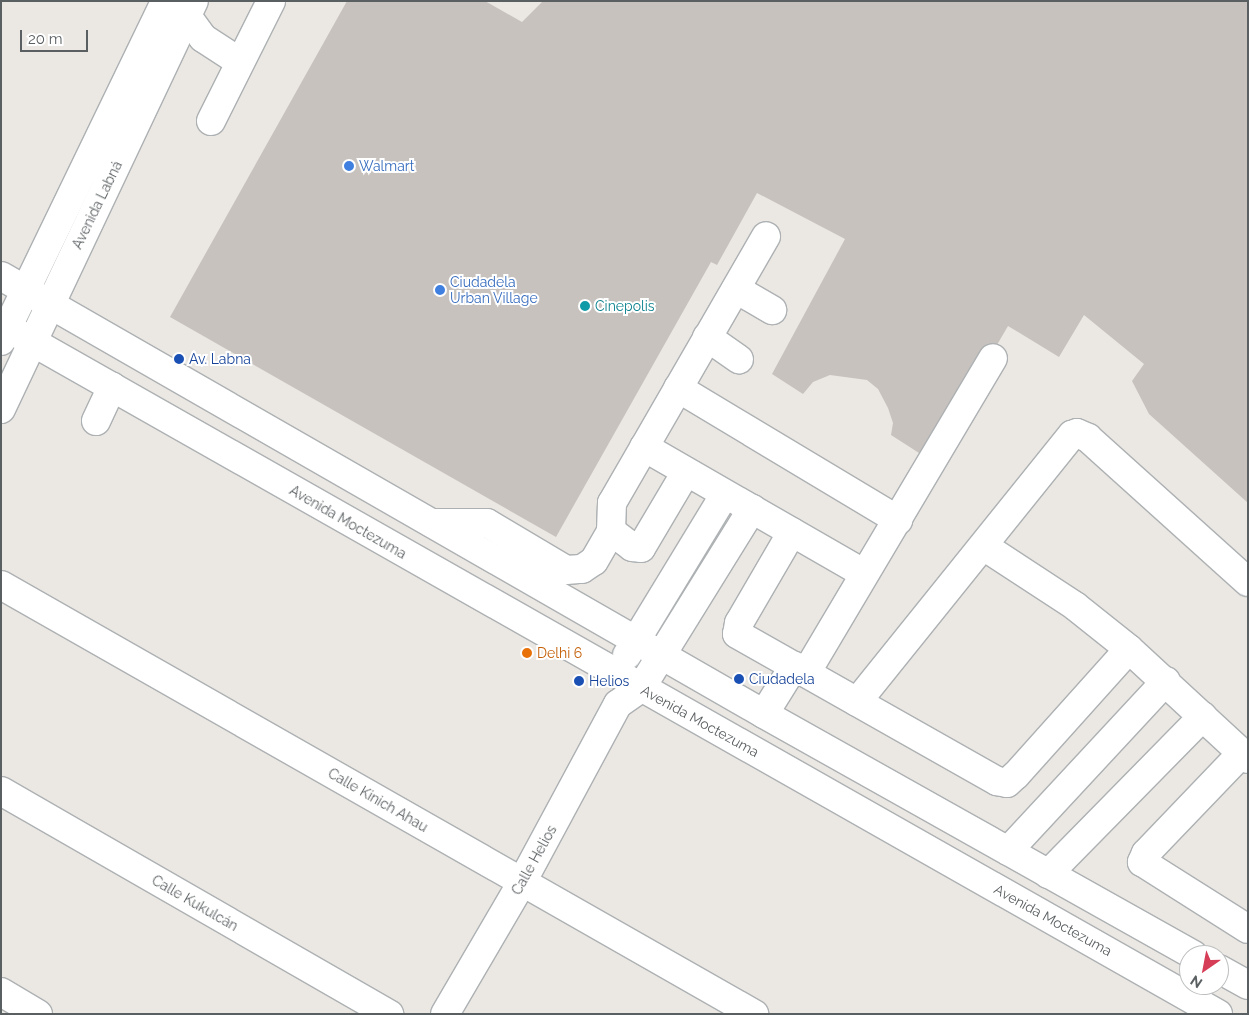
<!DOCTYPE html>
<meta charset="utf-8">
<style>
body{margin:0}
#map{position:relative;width:1249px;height:1015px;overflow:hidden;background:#ebe7e2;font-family:Raleway,sans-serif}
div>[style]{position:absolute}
.building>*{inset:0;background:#c7c2be}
.roads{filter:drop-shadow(1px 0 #adb1b3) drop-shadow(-1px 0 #adb1b3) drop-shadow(0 1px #adb1b3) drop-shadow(0 -1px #adb1b3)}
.minor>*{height:28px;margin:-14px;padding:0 14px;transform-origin:14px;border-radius:14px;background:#fff}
.dots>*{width:14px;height:14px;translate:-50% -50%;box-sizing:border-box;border:2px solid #fff;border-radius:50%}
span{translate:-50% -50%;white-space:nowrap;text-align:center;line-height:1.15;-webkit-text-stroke:4px #fff;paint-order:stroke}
.shop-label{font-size:14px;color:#366cbe}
.left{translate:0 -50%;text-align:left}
.street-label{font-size:14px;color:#5a5f61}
.culture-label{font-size:14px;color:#0d838f}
.transit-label{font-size:14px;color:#164399}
.food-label{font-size:14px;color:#c56008}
.frame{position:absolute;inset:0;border:2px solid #5a5f61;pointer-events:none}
.north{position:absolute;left:1179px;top:945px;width:50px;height:50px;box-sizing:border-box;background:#fff;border:1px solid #bdbfc0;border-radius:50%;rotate:213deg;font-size:14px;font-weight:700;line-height:20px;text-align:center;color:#5a5f61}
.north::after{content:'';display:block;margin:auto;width:18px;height:22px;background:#d63d56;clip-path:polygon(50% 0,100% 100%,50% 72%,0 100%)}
.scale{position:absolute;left:20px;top:30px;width:68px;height:22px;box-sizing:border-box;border:2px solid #5a5f61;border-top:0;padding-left:6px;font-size:15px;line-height:18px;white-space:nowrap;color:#5a5f61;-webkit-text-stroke:4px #fff;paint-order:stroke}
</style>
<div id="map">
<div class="building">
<div style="clip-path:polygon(347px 1px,485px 1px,522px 22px,543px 1px,1248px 1px,1248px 503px,1149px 414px,1132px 381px,1144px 364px,1084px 315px,1059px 357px,1008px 326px,930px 460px,891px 435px,893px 423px,888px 408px,878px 389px,867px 380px,830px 375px,813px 382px,803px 394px,772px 374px,845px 239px,757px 193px,717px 265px,711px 262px,556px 537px,170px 317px)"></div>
</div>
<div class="roads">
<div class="minor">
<div style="left:173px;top:8px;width:16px;rotate:30deg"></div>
<div style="left:187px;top:16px;width:27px;rotate:54deg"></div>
<div style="left:203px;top:38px;width:44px;rotate:33deg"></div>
<div style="left:211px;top:121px;width:134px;rotate:-63.4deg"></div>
<div style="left:1px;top:276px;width:880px;rotate:29.86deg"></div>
<div style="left:764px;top:714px;width:492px;rotate:29.3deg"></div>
<div style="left:736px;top:289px;width:42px;rotate:30.3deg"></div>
<div style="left:1px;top:324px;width:1399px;rotate:29.55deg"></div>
<div style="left:707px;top:337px;width:39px;rotate:35deg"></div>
<div style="left:1px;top:341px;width:377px;rotate:-64.2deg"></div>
<div style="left:678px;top:388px;width:257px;rotate:31deg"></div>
<div style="left:1px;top:409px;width:451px;rotate:-64.7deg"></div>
<div style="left:96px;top:421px;width:38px;rotate:-65deg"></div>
<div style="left:644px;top:447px;width:253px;rotate:29.9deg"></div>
<div style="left:432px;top:523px;width:55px"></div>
<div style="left:487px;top:523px;width:92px;rotate:30.7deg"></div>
<div style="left:566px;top:570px;width:16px;rotate:-4deg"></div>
<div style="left:582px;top:569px;width:14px;rotate:-34deg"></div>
<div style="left:594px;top:561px;width:34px;rotate:-60deg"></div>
<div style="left:611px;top:531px;width:28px;rotate:-88deg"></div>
<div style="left:612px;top:503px;width:308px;rotate:-60deg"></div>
<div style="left:611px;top:531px;width:26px;rotate:37deg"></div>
<div style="left:632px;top:547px;width:9px;rotate:6deg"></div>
<div style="left:641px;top:548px;width:88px;rotate:-59.4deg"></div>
<div style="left:792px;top:532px;width:105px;rotate:120.2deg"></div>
<div style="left:739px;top:623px;width:11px;rotate:100deg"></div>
<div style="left:737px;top:634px;width:299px;rotate:29.5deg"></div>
<div style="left:997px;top:781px;width:10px;rotate:11deg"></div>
<div style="left:1007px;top:783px;width:12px;rotate:-42deg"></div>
<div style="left:1016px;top:775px;width:169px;rotate:-48.1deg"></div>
<div style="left:985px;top:547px;width:108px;rotate:33.2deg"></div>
<div style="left:1075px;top:606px;width:69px;rotate:38.5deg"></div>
<div style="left:1129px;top:649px;width:162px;rotate:42.7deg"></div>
<div style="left:1px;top:585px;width:867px;rotate:29.67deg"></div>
<div style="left:627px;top:655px;width:188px;rotate:-58.7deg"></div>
<div style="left:806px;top:673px;width:366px;rotate:-59.3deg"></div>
<div style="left:857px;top:702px;width:343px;rotate:-51.2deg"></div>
<div style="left:1072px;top:435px;width:5px;rotate:-22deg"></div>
<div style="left:1077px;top:433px;width:12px;rotate:24deg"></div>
<div style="left:1088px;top:438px;width:215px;rotate:42deg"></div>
<div style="left:764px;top:714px;width:57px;rotate:-58deg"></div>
<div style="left:1242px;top:753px;width:139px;rotate:133.8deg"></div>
<div style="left:1146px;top:853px;width:10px;rotate:114deg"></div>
<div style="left:1142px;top:862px;width:125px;rotate:32.3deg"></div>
<div style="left:1px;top:791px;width:448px;rotate:29.9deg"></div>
<div style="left:1008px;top:851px;width:232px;rotate:-47.1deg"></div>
<div style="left:1048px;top:874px;width:221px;rotate:-45.5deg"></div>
<div style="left:1219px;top:969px;width:33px;rotate:29deg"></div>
<div style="left:1px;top:992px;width:43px;rotate:30.7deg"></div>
<div style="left:445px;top:1014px;width:153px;rotate:-59.7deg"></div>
<div style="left:522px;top:882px;width:202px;rotate:-61.7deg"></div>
<div style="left:618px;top:704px;width:28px;rotate:-35deg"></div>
<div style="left:641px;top:688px;width:211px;rotate:-58.2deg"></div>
</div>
</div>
<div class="dots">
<div style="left:349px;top:166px;background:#3f7fe0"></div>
<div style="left:440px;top:290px;background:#3f7fe0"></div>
<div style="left:585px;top:306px;background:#0f9aa8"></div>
<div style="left:179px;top:359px;background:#1a4fb4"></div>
<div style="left:527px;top:653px;background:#e8710a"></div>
<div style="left:739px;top:679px;background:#1a4fb4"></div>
<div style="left:579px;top:681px;background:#1a4fb4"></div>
</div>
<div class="shop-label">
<span class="left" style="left:359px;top:166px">Walmart</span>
<span class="left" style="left:450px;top:290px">Ciudadela<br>Urban Village</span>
</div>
<div class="street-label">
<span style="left:97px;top:205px;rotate:-64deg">Avenida Labná</span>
<span style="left:348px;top:522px;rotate:30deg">Avenida Moctezuma</span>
<span style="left:700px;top:721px;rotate:29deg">Avenida Moctezuma</span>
<span style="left:378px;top:800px;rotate:30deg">Calle Kinich Ahau</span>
<span style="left:534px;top:860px;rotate:-61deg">Calle Helios</span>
<span style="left:195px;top:903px;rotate:30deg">Calle Kukulcán</span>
<span style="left:1053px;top:920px;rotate:29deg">Avenida Moctezuma</span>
</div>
<div class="culture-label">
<span class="left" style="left:595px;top:306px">Cinepolis</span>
</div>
<div class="transit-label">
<span class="left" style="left:189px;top:359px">Av. Labna</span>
<span class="left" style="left:749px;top:679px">Ciudadela</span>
<span class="left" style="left:589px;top:681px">Helios</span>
</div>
<div class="food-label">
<span class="left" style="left:537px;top:653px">Delhi 6</span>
</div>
<div class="frame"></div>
<div class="north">N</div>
<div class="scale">20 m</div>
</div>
